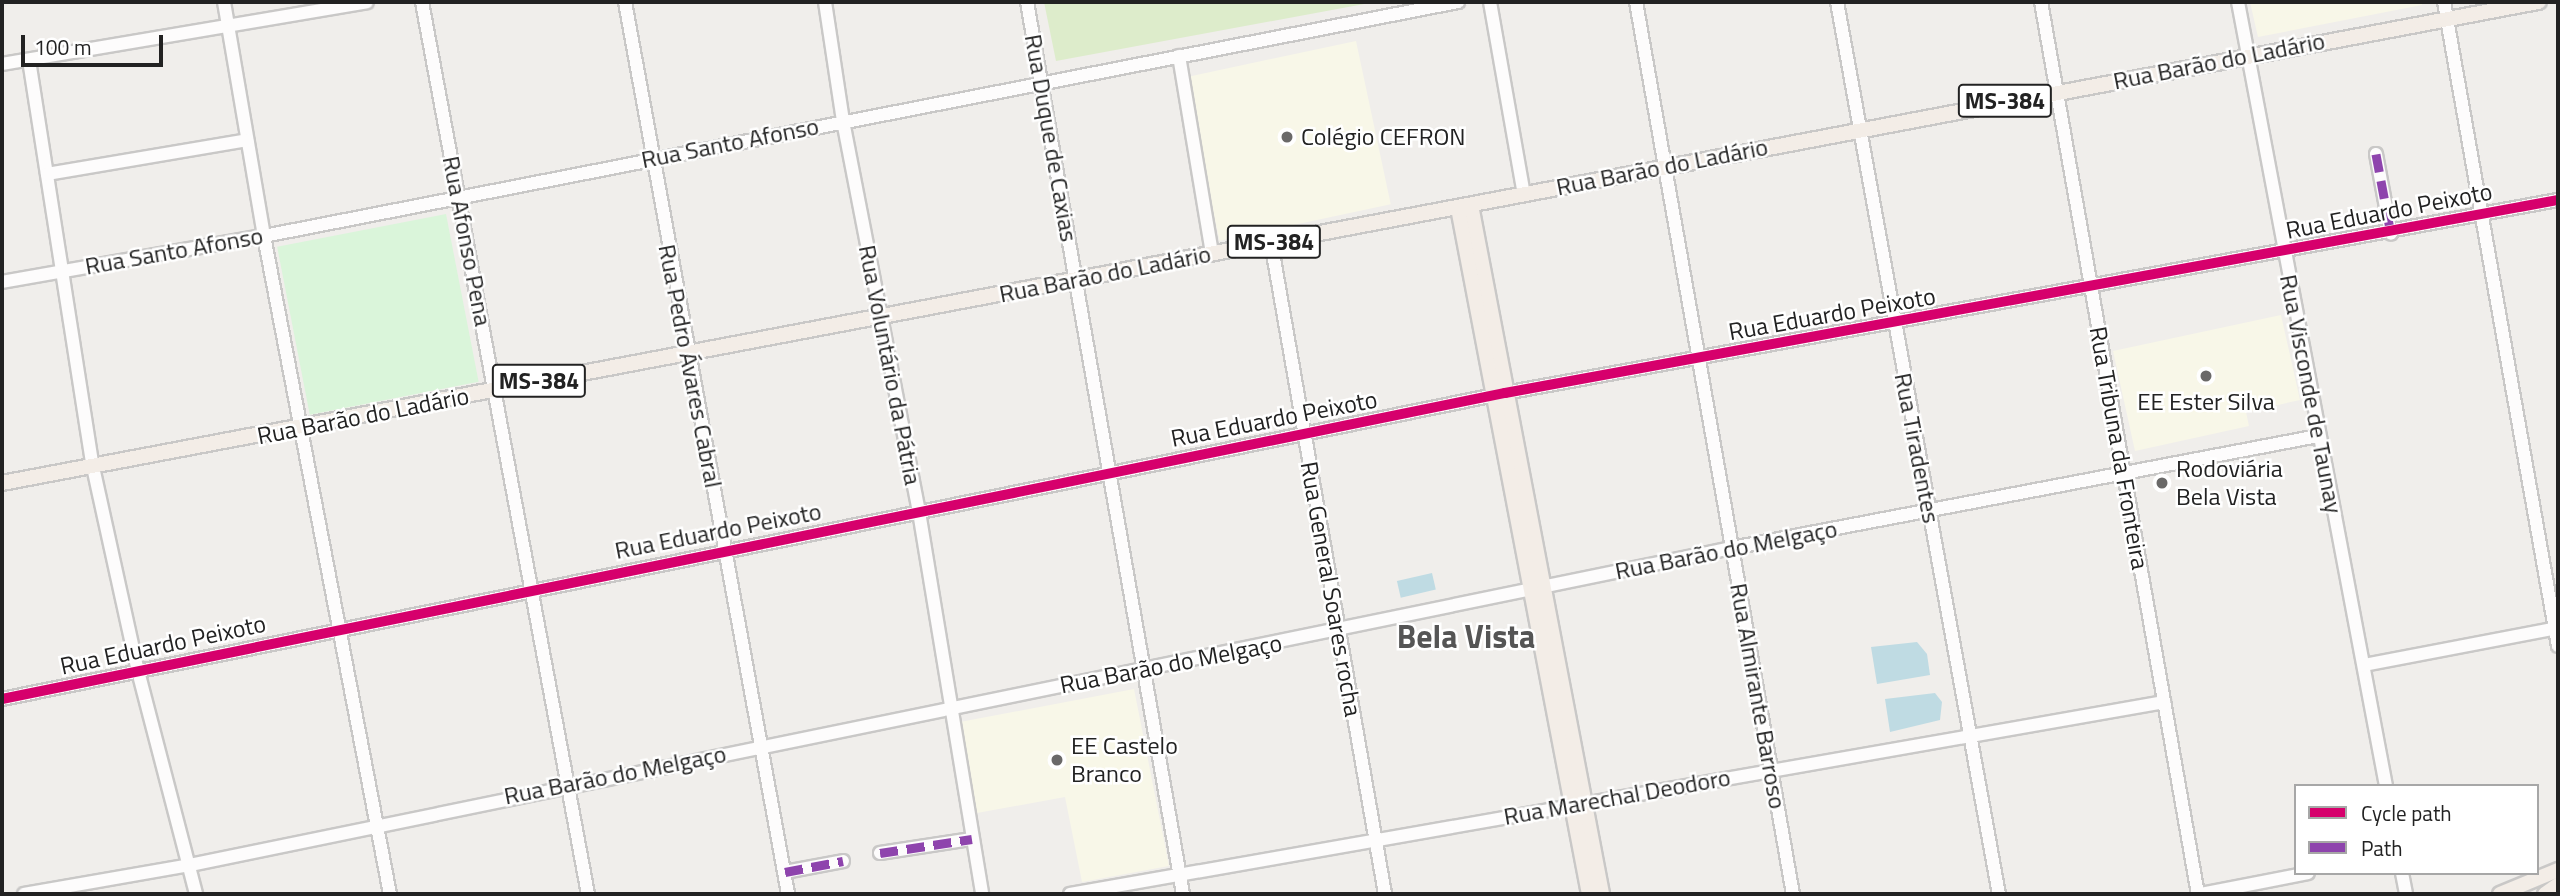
<!DOCTYPE html>
<meta charset="utf-8">
<style>
body{margin:0}
#map{position:relative;width:2560px;height:896px;overflow:hidden;background:#f0eeeb;font-family:"Titillium Web",sans-serif}
div>[style]{position:absolute}
.education>*{inset:0;background:#f8f7e8;transform-origin:0 0}
.grass>*{inset:0;background:#ddeccb}
.park>*{inset:0;background:#daf5da;transform-origin:0 0}
.water>*{inset:0;background:#bfdbe3;transform-origin:0 0}
.roads{filter:drop-shadow(2px 0 #c9c8c7) drop-shadow(-2px 0 #c9c8c7) drop-shadow(0 2px #c9c8c7) drop-shadow(0 -2px #c9c8c7)}
.minor>*{height:12px;margin:-6px;padding:0 6px;transform-origin:6px;border-radius:6px;background:#fdfcfc}
.major>*{height:14px;margin:-7px;padding:0 7px;transform-origin:7px;border-radius:7px;background:#f3ede7}
.quiet>*{height:9px;margin-top:-4.5px;transform-origin:0;background:repeating-linear-gradient(90deg,#8e44ad 0 18px,transparent 0 27px)}
.cycleway>*{height:10px;margin:-5px;padding:0 5px;transform-origin:5px;border-radius:5px;background:#d6006c}
.dots>*{width:19px;height:19px;translate:-50% -50%;box-sizing:border-box;border:4px solid #fff;border-radius:50%}
span{translate:-50% -50%;white-space:nowrap;text-align:center;line-height:1.15;-webkit-text-stroke:5px #fff;paint-order:stroke}
.shield-label span{padding:2px 5px;background:#fff;border:2px solid;border-radius:5px;-webkit-text-stroke-width:0}
.shield-label{font-size:23px;color:#222;font-weight:700}
.street-label{font-size:24px;color:#222}
.poi-label{font-size:24px;color:#222}
.left{translate:0 -50%;text-align:left}
.district-label{font-size:32px;color:#555;font-weight:700}
.frame{position:absolute;inset:0;border:4px solid #222;pointer-events:none}
.legend{position:absolute;left:2294px;top:784px;width:245px;height:91px;box-sizing:border-box;background:#fff;border:2px solid #a7a7a7;margin:0;padding:9px 12px;list-style:none;font-size:21px;color:#222}
.legend li{display:flex;align-items:center;gap:14px;height:35px}
.legend b{width:35px;border:2px solid #a7a7a7}
.scale{position:absolute;left:21px;top:35px;width:142px;height:32px;box-sizing:border-box;border:4px solid #222;border-top:0;padding-left:9px;font-size:21px;line-height:24px;white-space:nowrap;color:#222;-webkit-text-stroke:5px #fff;paint-order:stroke}
</style>
<div id="map">
<div class="education">
<div style="clip-path:polygon(2250px 2px,2422px 2px,2422px 5px,2258px 37px)"></div>
<div style="left:1356px;top:41px;width:167px;height:175px;rotate:78deg"></div>
<div style="clip-path:polygon(2281px 315px,2300px 400px,2246px 412px,2249px 426px,2135px 451px,2113px 351px)"></div>
<div style="clip-path:polygon(1134px 689px,1169px 866px,1082px 882px,1065px 797px,977px 813px,960px 722px)"></div>
</div>
<div class="grass">
<div style="clip-path:polygon(1044px 2px,1375px 2px,1056px 61px)"></div>
</div>
<div class="park">
<div style="left:446px;top:214px;width:171px;height:172px;rotate:79deg"></div>
</div>
<div class="water">
<div style="left:1432px;top:573px;width:17px;height:36px;rotate:77deg"></div>
<div style="clip-path:polygon(1917px 642px,1927px 654px,1930px 675px,1877px 684px,1871px 647px)"></div>
<div style="clip-path:polygon(1935px 693px,1942px 702px,1940px 720px,1890px 732px,1885px 699px)"></div>
</div>
<div class="roads">
<div class="minor">
<div style="left:224px;top:2px;width:237px;rotate:80.3deg"></div>
<div style="left:264px;top:236px;width:670px;rotate:79.16deg"></div>
<div style="left:422px;top:2px;width:907px;rotate:79.46deg"></div>
<div style="left:625px;top:2px;width:907px;rotate:79.64deg"></div>
<div style="left:825px;top:2px;width:120px;rotate:81.4deg"></div>
<div style="left:843px;top:121px;width:398px;rotate:79deg"></div>
<div style="left:919px;top:512px;width:387px;rotate:80.6deg"></div>
<div style="left:1027px;top:2px;width:906px;rotate:80.08deg"></div>
<div style="left:1490px;top:2px;width:195px;rotate:80deg"></div>
<div style="left:1636px;top:2px;width:906px;rotate:80.02deg"></div>
<div style="left:1837px;top:2px;width:907px;rotate:79.71deg"></div>
<div style="left:2041px;top:2px;width:906px;rotate:80.02deg"></div>
<div style="left:2238px;top:2px;width:798px;rotate:79.31deg"></div>
<div style="left:2444px;top:2px;width:654px;rotate:79.96deg"></div>
<div style="left:1179px;top:56px;width:200px;rotate:80.5deg"></div>
<div style="left:29px;top:60px;width:412px;rotate:81.1deg"></div>
<div style="left:93px;top:467px;width:209px;rotate:77.6deg"></div>
<div style="left:138px;top:671px;width:230px;rotate:75.4deg"></div>
<div style="left:2px;top:64px;width:370px;rotate:-9.6deg"></div>
<div style="left:2376px;top:154px;width:81px;rotate:79.4deg"></div>
<div style="left:47px;top:174px;width:203px;rotate:-9.6deg"></div>
<div style="left:1271px;top:242px;width:662px;rotate:80.08deg"></div>
<div style="left:2px;top:282px;width:266px;rotate:-10deg"></div>
<div style="left:264px;top:236px;width:1217px;rotate:-11.09deg"></div>
<div style="left:2364px;top:665px;width:197px;rotate:-10.8deg"></div>
<div style="left:2px;top:699px;width:1534px;rotate:-11.51deg"></div>
<div style="left:1505px;top:393px;width:1071px;rotate:-10.39deg"></div>
<div style="left:880px;top:853px;width:93px;rotate:-8.7deg"></div>
<div style="left:785px;top:872px;width:59px;rotate:-10.7deg"></div>
<div style="left:2402px;top:873px;width:21px;rotate:79deg"></div>
<div style="left:24px;top:894px;width:169px;rotate:-9.9deg"></div>
<div style="left:190px;top:865px;width:1574px;rotate:-11.62deg"></div>
<div style="left:1732px;top:548px;width:597px;rotate:-10.82deg"></div>
<div style="left:1070px;top:894px;width:1111px;rotate:-9.95deg"></div>
<div style="left:2201px;top:894px;width:109px;rotate:-11.1deg"></div>
</div>
<div class="major">
<div style="left:1471px;top:205px;width:701px;rotate:79.23deg"></div>
<div style="left:1458px;top:208px;width:698px;rotate:79.19deg"></div>
<div style="left:2px;top:483px;width:2582px;rotate:-10.74deg"></div>
<div style="left:2500px;top:894px;width:63px;rotate:-22.5deg"></div>
<div style="left:2545px;top:894px;width:16px;rotate:-35deg"></div>
</div>
</div>
<div class="quiet">
<div style="left:2376px;top:154px;width:81px;rotate:79.4deg"></div>
<div style="left:880px;top:853px;width:93px;rotate:-8.7deg"></div>
<div style="left:785px;top:872px;width:59px;rotate:-10.7deg"></div>
</div>
<div class="cycleway">
<div style="left:2px;top:699px;width:1534px;rotate:-11.51deg"></div>
<div style="left:1505px;top:393px;width:1071px;rotate:-10.39deg"></div>
</div>
<div class="dots">
<div style="left:1287px;top:137px;background:#6a6968"></div>
<div style="left:2206px;top:376px;background:#6a6968"></div>
<div style="left:2162px;top:483px;background:#6a6968"></div>
<div style="left:1057px;top:760px;background:#6a6968"></div>
</div>
<div class="shield-label">
<span style="left:2005px;top:101px">MS-384</span>
<span style="left:1274px;top:242px">MS-384</span>
<span style="left:539px;top:381px">MS-384</span>
</div>
<div class="street-label">
<span style="left:2219px;top:61px;rotate:-11deg">Rua Barão do Ladário</span>
<span style="left:1051px;top:138px;rotate:80deg">Rua Duque de Caxias</span>
<span style="left:730px;top:143px;rotate:-11deg">Rua Santo Afonso</span>
<span style="left:1662px;top:167px;rotate:-11deg">Rua Barão do Ladário</span>
<span style="left:2389px;top:211px;rotate:-11deg">Rua Eduardo Peixoto</span>
<span style="left:467px;top:241px;rotate:79deg">Rua Afonso Pena</span>
<span style="left:174px;top:251px;rotate:-10deg">Rua Santo Afonso</span>
<span style="left:1105px;top:274px;rotate:-11deg">Rua Barão do Ladário</span>
<span style="left:1832px;top:314px;rotate:-10deg">Rua Eduardo Peixoto</span>
<span style="left:890px;top:365px;rotate:79deg">Rua Voluntário da Pátria</span>
<span style="left:690px;top:366px;rotate:79deg">Rua Pedro Ávares Cabral</span>
<span style="left:2311px;top:394px;rotate:79deg">Rua Visconde de Taunay</span>
<span style="left:363px;top:416px;rotate:-11deg">Rua Barão do Ladário</span>
<span style="left:1274px;top:419px;rotate:-11deg">Rua Eduardo Peixoto</span>
<span style="left:1917px;top:448px;rotate:79deg">Rua Tiradentes</span>
<span style="left:2119px;top:448px;rotate:80deg">Rua Tribuna da Fronteira</span>
<span style="left:718px;top:531px;rotate:-11deg">Rua Eduardo Peixoto</span>
<span style="left:1726px;top:550px;rotate:-11deg">Rua Barão do Melgaço</span>
<span style="left:1331px;top:589px;rotate:80deg">Rua General Soares rocha</span>
<span style="left:163px;top:645px;rotate:-12deg">Rua Eduardo Peixoto</span>
<span style="left:1171px;top:664px;rotate:-11deg">Rua Barão do Melgaço</span>
<span style="left:1758px;top:696px;rotate:80deg">Rua Almirante Barroso</span>
<span style="left:615px;top:775px;rotate:-11deg">Rua Barão do Melgaço</span>
<span style="left:1617px;top:797px;rotate:-10deg">Rua Marechal Deodoro</span>
</div>
<div class="poi-label">
<span class="left" style="left:1301px;top:137px">Colégio CEFRON</span>
<span style="left:2206px;top:402px">EE Ester Silva</span>
<span class="left" style="left:2176px;top:483px">Rodoviária<br>Bela Vista</span>
<span class="left" style="left:1071px;top:760px">EE Castelo<br>Branco</span>
</div>
<div class="district-label">
<span style="left:1466px;top:636px">Bela Vista</span>
</div>
<div class="frame"></div>
<ul class="legend">
<li><b style="height:9px;background:#d6006c"></b>Cycle path</li>
<li><b style="height:9px;background:#8e44ad"></b>Path</li>
</ul>
<div class="scale">100 m</div>
</div>
